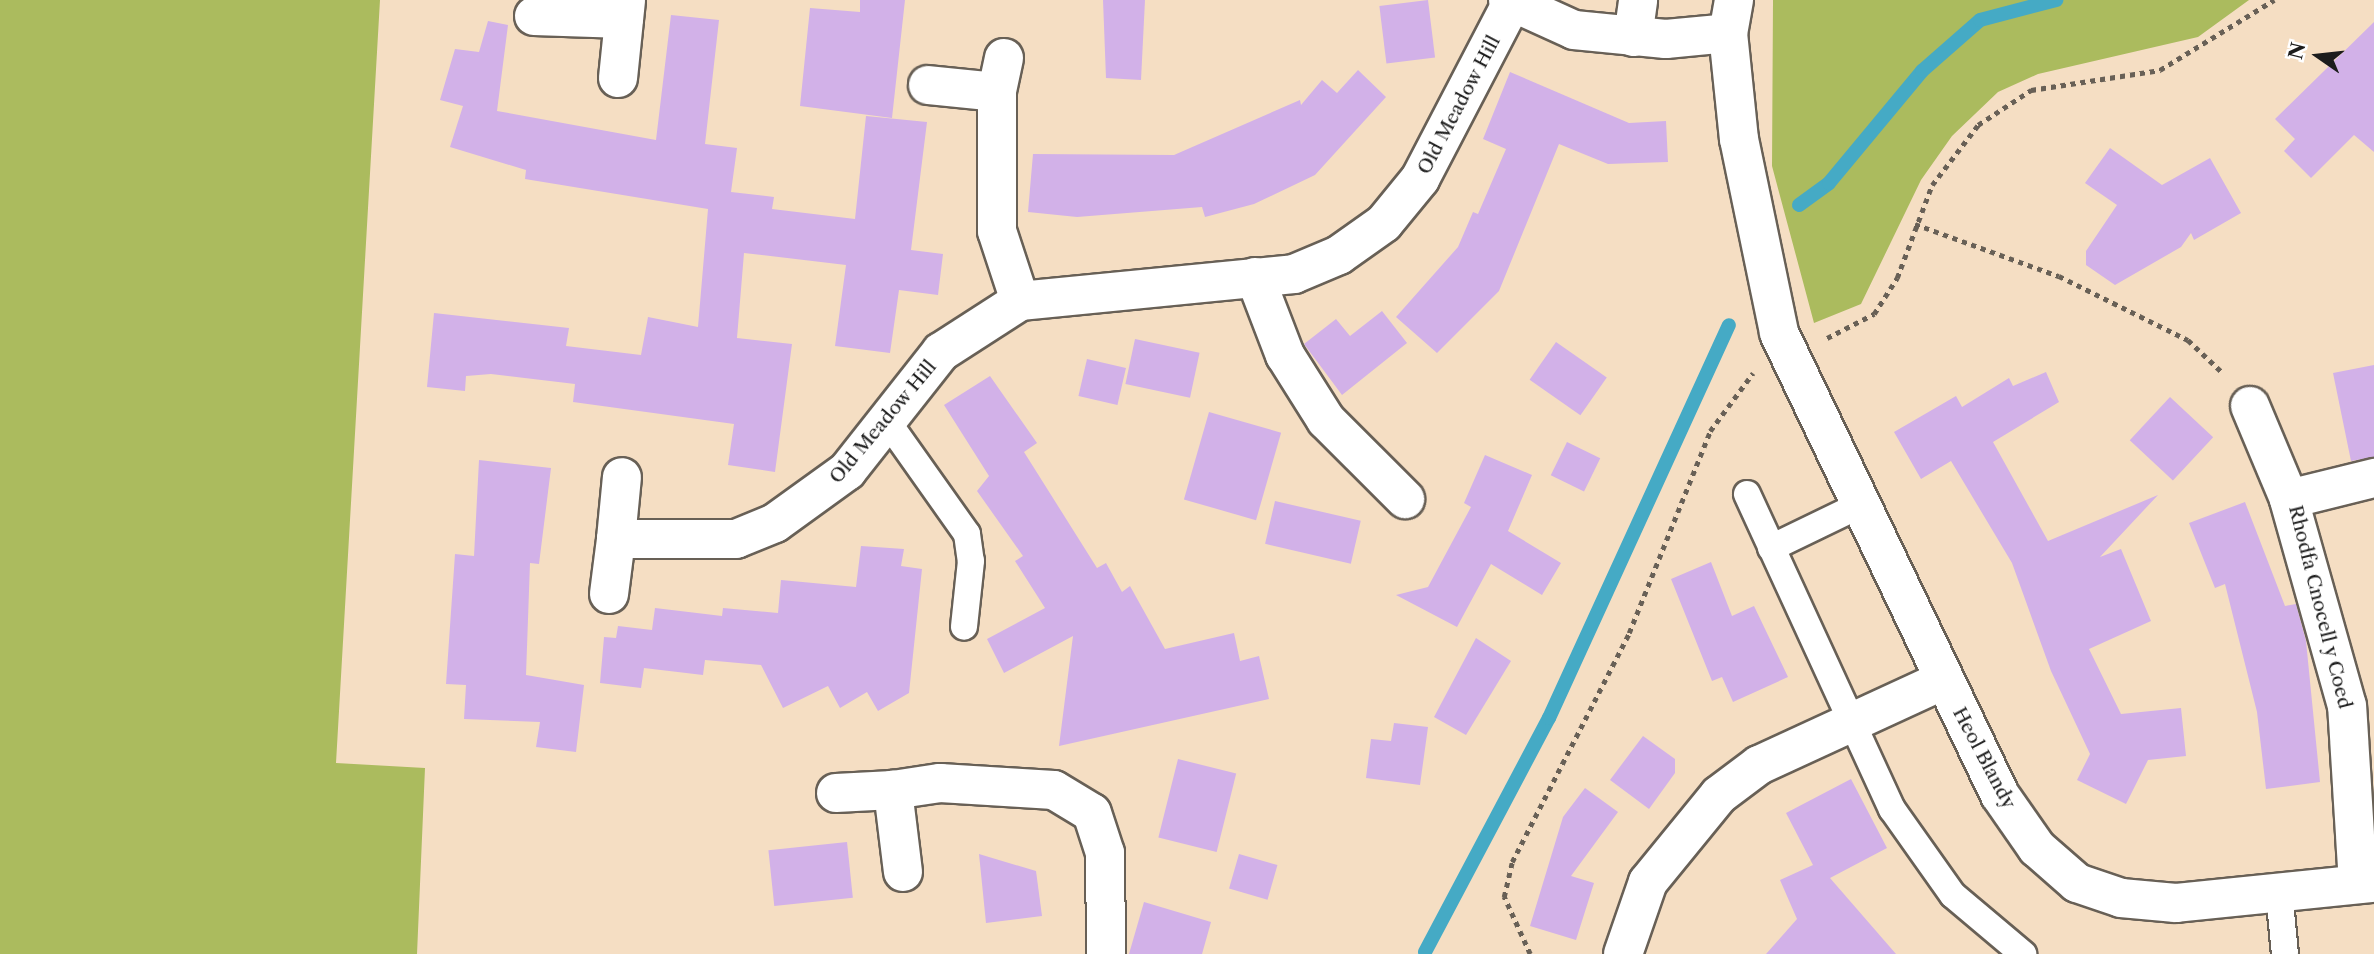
<!DOCTYPE html>
<style>
body{margin:0}
#map{position:relative;width:2374px;height:954px;overflow:hidden;background:#f5dec3;font-family:"Libre Caslon Text",serif}
div>[style]{position:absolute}
.green>*{inset:0;background:#abbb5e}
.stream>*{height:14px;margin:-7px;padding:0 7px;transform-origin:7px;border-radius:7px;background:#45aac5}
.building>*{inset:0;background:#d2b1e8;transform-origin:0 0}
.path>*{height:4.5px;margin-top:-2.25px;transform-origin:0;background:repeating-linear-gradient(90deg,#686056 0 5px,transparent 0 10px)}
.roads{filter:drop-shadow(2px 0 #686056) drop-shadow(-2px 0 #686056) drop-shadow(0 2px #686056) drop-shadow(0 -2px #686056)}
.service>*{height:26px;margin:-13px;padding:0 13px;transform-origin:13px;border-radius:13px;background:#fff}
.minor>*{height:38px;margin:-19px;padding:0 19px;transform-origin:19px;border-radius:19px;background:#fff}
.tertiary>*{height:38px;margin:-19px;padding:0 19px;transform-origin:19px;border-radius:19px;background:#fff}
span{translate:-50% -50%;white-space:nowrap;text-align:center;line-height:1.15;-webkit-text-stroke:7px #fff;paint-order:stroke}
.street-label{font-size:19px;color:#1c1c1c}
.north{position:absolute;left:2283px;top:21px;width:70px;height:70px;-webkit-text-stroke:5px #fff;paint-order:stroke;rotate:284deg;font-size:19px;font-weight:700;line-height:28px;text-align:center;color:#1c1c1c}
.north::after{content:'';display:block;margin:auto;width:24px;height:32px;background:#1c1c1c;clip-path:polygon(50% 0,100% 100%,50% 72%,0 100%)}
</style>
<div id="map">
<div class="green">
<div style="clip-path:polygon(0 0,380px 0,336px 763px,425px 768px,417px 954px,0 954px)"></div>
<div style="clip-path:polygon(1773px 0,2249px 0,2198px 37px,2038px 74px,1998px 92px,1952px 136px,1921px 180px,1861px 304px,1814px 323px,1772px 166px)"></div>
</div>
<div class="stream">
<div style="left:1799px;top:205px;width:37px;rotate:-36deg"></div>
<div style="left:1829px;top:183px;width:146px;rotate:-50.3deg"></div>
<div style="left:1922px;top:71px;width:77px;rotate:-41.3deg"></div>
<div style="left:1980px;top:20px;width:79px;rotate:-14.7deg"></div>
<div style="left:1425px;top:952px;width:265px;rotate:-62.1deg"></div>
<div style="left:1549px;top:718px;width:432px;rotate:-65.4deg"></div>
</div>
<div class="building">
<div style="clip-path:polygon(860px 0,905px 0,892px 118px,800px 106px,810px 8px,860px 12px)"></div>
<div style="clip-path:polygon(1103px 0,1145px 0,1141px 80px,1106px 78px)"></div>
<div style="left:1428px;top:0;width:58px;height:49px;rotate:83deg"></div>
<div style="clip-path:polygon(671px 15px,719px 20px,705px 144px,737px 148px,731px 192px,774px 197px,772px 209px,855px 219px,866px 116px,927px 122px,911px 250px,943px 254px,938px 295px,899px 290px,890px 353px,835px 346px,846px 265px,744px 253px,737px 338px,792px 344px,775px 472px,728px 465px,734px 424px,573px 402px,575px 384px,491px 374px,466px 376px,465px 391px,427px 387px,434px 313px,569px 328px,566px 346px,641px 355px,648px 317px,698px 327px,708px 209px,525px 179px,526px 170px,450px 147px,463px 106px,440px 100px,455px 49px,479px 52px,488px 21px,508px 25px,497px 111px,656px 140px)"></div>
<div style="clip-path:polygon(2374px 22px,2374px 152px,2354px 135px,2311px 178px,2284px 151px,2295px 139px,2275px 119px)"></div>
<div style="clip-path:polygon(1358px 70px,1386px 97px,1315px 175px,1254px 204px,1205px 217px,1202px 207px,1077px 217px,1028px 212px,1033px 154px,1174px 155px,1300px 100px,1301px 105px,1322px 80px,1337px 93px)"></div>
<div style="clip-path:polygon(1510px 72px,1629px 123px,1666px 121px,1668px 162px,1608px 164px,1559px 144px,1499px 291px,1437px 353px,1396px 317px,1458px 247px,1473px 212px,1478px 214px,1506px 149px,1483px 139px)"></div>
<div style="clip-path:polygon(2110px 148px,2162px 185px,2210px 158px,2241px 213px,2194px 240px,2191px 233px,2181px 247px,2115px 285px,2086px 265px,2086px 251px,2117px 205px,2085px 183px)"></div>
<div style="clip-path:polygon(1382px 311px,1407px 343px,1342px 395px,1304px 344px,1336px 319px,1350px 336px)"></div>
<div style="left:1135px;top:339px;width:66px;height:46px;rotate:12deg"></div>
<div style="left:1556px;top:342px;width:62px;height:46px;rotate:35deg"></div>
<div style="left:1087px;top:359px;width:40px;height:38px;rotate:13deg"></div>
<div style="clip-path:polygon(2374px 365px,2374px 457px,2351px 461px,2333px 373px)"></div>
<div style="clip-path:polygon(2046px 372px,2059px 402px,1993px 442px,2048px 541px,2158px 495px,2100px 557px,2121px 549px,2151px 621px,2089px 649px,2121px 714px,2181px 708px,2186px 756px,2148px 760px,2126px 804px,2077px 780px,2090px 754px,2051px 671px,2012px 563px,1951px 461px,1921px 479px,1894px 432px,1956px 396px,1962px 407px,2009px 378px,2013px 386px)"></div>
<div style="clip-path:polygon(990px 376px,1037px 443px,1024px 452px,1097px 568px,1106px 563px,1122px 592px,1130px 586px,1165px 649px,1234px 633px,1240px 661px,1259px 656px,1269px 699px,1059px 746px,1073px 636px,1004px 673px,987px 639px,1045px 608px,1015px 561px,1023px 556px,977px 491px,989px 476px,944px 405px)"></div>
<div style="left:2170px;top:397px;width:59px;height:59px;rotate:43deg"></div>
<div style="left:1209px;top:412px;width:75px;height:91px;rotate:16deg"></div>
<div style="left:1567px;top:442px;width:37px;height:37px;rotate:26deg"></div>
<div style="clip-path:polygon(1485px 455px,1532px 475px,1508px 531px,1561px 563px,1542px 595px,1491px 564px,1457px 627px,1396px 595px,1428px 587px,1471px 507px,1464px 503px)"></div>
<div style="clip-path:polygon(479px 460px,551px 468px,539px 564px,530px 563px,526px 675px,584px 685px,576px 752px,536px 747px,540px 722px,464px 719px,466px 685px,446px 684px,455px 554px,474px 556px)"></div>
<div style="left:1275px;top:501px;width:88px;height:44px;rotate:13deg"></div>
<div style="clip-path:polygon(2245px 502px,2285px 606px,2296px 604px,2306px 641px,2320px 782px,2266px 789px,2257px 712px,2225px 584px,2215px 588px,2189px 523px)"></div>
<div style="clip-path:polygon(861px 546px,904px 549px,901px 566px,922px 569px,909px 693px,878px 711px,867px 692px,840px 708px,828px 686px,783px 708px,761px 665px,705px 660px,703px 675px,644px 668px,641px 688px,600px 683px,604px 637px,616px 638px,618px 626px,652px 630px,655px 608px,722px 616px,723px 608px,778px 613px,781px 580px,856px 587px)"></div>
<div style="clip-path:polygon(1711px 562px,1732px 616px,1754px 606px,1788px 677px,1733px 702px,1722px 677px,1712px 681px,1671px 579px)"></div>
<div style="clip-path:polygon(1476px 638px,1511px 661px,1466px 735px,1434px 717px)"></div>
<div style="clip-path:polygon(1394px 723px,1428px 727px,1420px 785px,1366px 778px,1371px 739px,1391px 741px)"></div>
<div style="clip-path:polygon(1643px 736px,1675px 759px,1675px 773px,1649px 809px,1610px 780px)"></div>
<div style="left:1178px;top:759px;width:60px;height:81px;rotate:14deg"></div>
<div style="clip-path:polygon(1851px 779px,1887px 848px,1830px 878px,1896px 954px,1766px 954px,1797px 919px,1780px 880px,1813px 865px,1786px 813px)"></div>
<div style="clip-path:polygon(1585px 788px,1618px 812px,1571px 876px,1594px 883px,1576px 940px,1530px 926px,1563px 817px)"></div>
<div style="left:847px;top:842px;width:56px;height:79px;rotate:84deg"></div>
<div style="clip-path:polygon(979px 854px,1036px 871px,1042px 916px,986px 923px)"></div>
<div style="left:1239px;top:854px;width:40px;height:36px;rotate:16deg"></div>
<div style="clip-path:polygon(1144px 902px,1211px 922px,1202px 954px,1129px 954px)"></div>
</div>
<div class="path">
<div style="left:1915px;top:224px;width:153px;rotate:19.9deg"></div>
<div style="left:2059px;top:276px;width:144px;rotate:26.4deg"></div>
<div style="left:2188px;top:340px;width:48px;rotate:43.3deg"></div>
<div style="left:1827px;top:338px;width:53px;rotate:-27.1deg"></div>
<div style="left:1874px;top:314px;width:43px;rotate:-57.4deg"></div>
<div style="left:1897px;top:278px;width:99px;rotate:-69.4deg"></div>
<div style="left:1932px;top:185px;width:76px;rotate:-52.5deg"></div>
<div style="left:1978px;top:125px;width:64px;rotate:-33.4deg"></div>
<div style="left:2031px;top:90px;width:131px;rotate:-8.8deg"></div>
<div style="left:2160px;top:70px;width:134px;rotate:-31.6deg"></div>
<div style="left:1530px;top:954px;width:63px;rotate:-114.5deg"></div>
<div style="left:1504px;top:897px;width:36px;rotate:-77deg"></div>
<div style="left:1512px;top:862px;width:257px;rotate:-62.9deg"></div>
<div style="left:1629px;top:633px;width:218px;rotate:-68.1deg"></div>
<div style="left:1710px;top:431px;width:72px;rotate:-53.4deg"></div>
</div>
<div class="roads">
<div class="service">
<div style="left:887px;top:421px;width:138px;rotate:54.7deg"></div>
<div style="left:967px;top:534px;width:27px;rotate:82deg"></div>
<div style="left:971px;top:561px;width:66px;rotate:96.1deg"></div>
<div style="left:1747px;top:494px;width:347px;rotate:65.3deg"></div>
<div style="left:1892px;top:809px;width:105px;rotate:54.7deg"></div>
<div style="left:1953px;top:895px;width:92px;rotate:40.1deg"></div>
<div style="left:1771px;top:548px;width:97px;rotate:-25.8deg"></div>
<div style="left:2279px;top:892px;width:62px;rotate:84.5deg"></div>
</div>
<div class="minor">
<div style="left:1508px;top:0;width:72px;rotate:24.4deg"></div>
<div style="left:1574px;top:30px;width:92px;rotate:5.6deg"></div>
<div style="left:1666px;top:39px;width:62px;rotate:-5.5deg"></div>
<div style="left:534px;top:16px;width:90px;rotate:1.9deg"></div>
<div style="left:1633px;top:37px;width:37px;rotate:-82deg"></div>
<div style="left:1004px;top:58px;width:35px;rotate:102deg"></div>
<div style="left:997px;top:92px;width:139px;rotate:90deg"></div>
<div style="left:997px;top:231px;width:74px;rotate:71.8deg"></div>
<div style="left:618px;top:78px;width:78px;rotate:-84.1deg"></div>
<div style="left:928px;top:85px;width:69px;rotate:5.8deg"></div>
<div style="left:1255px;top:277px;width:84px;rotate:69deg"></div>
<div style="left:1285px;top:355px;width:77px;rotate:57.8deg"></div>
<div style="left:1326px;top:420px;width:112px;rotate:45deg"></div>
<div style="left:2250px;top:406px;width:101px;rotate:67.2deg"></div>
<div style="left:616px;top:539px;width:62px;rotate:-84.5deg"></div>
<div style="left:609px;top:594px;width:55px;rotate:-82.7deg"></div>
<div style="left:616px;top:539px;width:120px"></div>
<div style="left:736px;top:539px;width:42px;rotate:-22.3deg"></div>
<div style="left:775px;top:523px;width:89px;rotate:-35.8deg"></div>
<div style="left:847px;top:471px;width:152px;rotate:-51.7deg"></div>
<div style="left:941px;top:352px;width:94px;rotate:-32.8deg"></div>
<div style="left:1020px;top:301px;width:275px;rotate:-5.6deg"></div>
<div style="left:1294px;top:274px;width:49px;rotate:-22.9deg"></div>
<div style="left:1339px;top:255px;width:55px;rotate:-35.4deg"></div>
<div style="left:1384px;top:223px;width:57px;rotate:-50.7deg"></div>
<div style="left:1420px;top:179px;width:199px;rotate:-62.5deg"></div>
<div style="left:836px;top:793px;width:57px;rotate:-3deg"></div>
<div style="left:903px;top:872px;width:83px;rotate:-97deg"></div>
<div style="left:893px;top:790px;width:48px;rotate:-8.5deg"></div>
<div style="left:940px;top:783px;width:114px;rotate:3.5deg"></div>
<div style="left:1054px;top:790px;width:44px;rotate:31.2deg"></div>
<div style="left:1092px;top:813px;width:42px;rotate:72deg"></div>
<div style="left:1105px;top:853px;width:101px;rotate:89.4deg"></div>
<div style="left:2358px;top:884px;width:178px;rotate:-93.5deg"></div>
<div style="left:2347px;top:706px;width:215px;rotate:-105.7deg"></div>
<div style="left:2289px;top:499px;width:88px;rotate:-13.9deg"></div>
<div style="left:1623px;top:954px;width:76px;rotate:-70.9deg"></div>
<div style="left:1648px;top:882px;width:112px;rotate:-50.8deg"></div>
<div style="left:1719px;top:795px;width:50px;rotate:-36.9deg"></div>
<div style="left:1759px;top:765px;width:204px;rotate:-24.7deg"></div>
</div>
<div class="tertiary">
<div style="left:1734px;top:0;width:34px;rotate:100deg"></div>
<div style="left:1728px;top:33px;width:107px;rotate:84.1deg"></div>
<div style="left:1739px;top:139px;width:198px;rotate:78.3deg"></div>
<div style="left:1779px;top:333px;width:512px;rotate:64.44deg"></div>
<div style="left:2000px;top:795px;width:65px;rotate:55.1deg"></div>
<div style="left:2037px;top:848px;width:53px;rotate:41.2deg"></div>
<div style="left:2077px;top:883px;width:46px;rotate:18.8deg"></div>
<div style="left:2121px;top:898px;width:55px;rotate:5.2deg"></div>
<div style="left:2176px;top:903px;width:199px;rotate:-5.8deg"></div>
</div>
</div>
<div class="street-label">
<span style="left:1459px;top:105px;rotate:-62deg">Old Meadow Hill</span>
<span style="left:883px;top:422px;rotate:-50deg">Old Meadow Hill</span>
<span style="left:2320px;top:607px;rotate:76deg">Rhodfa Cnocell y Coed</span>
<span style="left:1984px;top:758px;rotate:62deg">Heol Blandy</span>
</div>
<div class="north">N</div>
</div>
